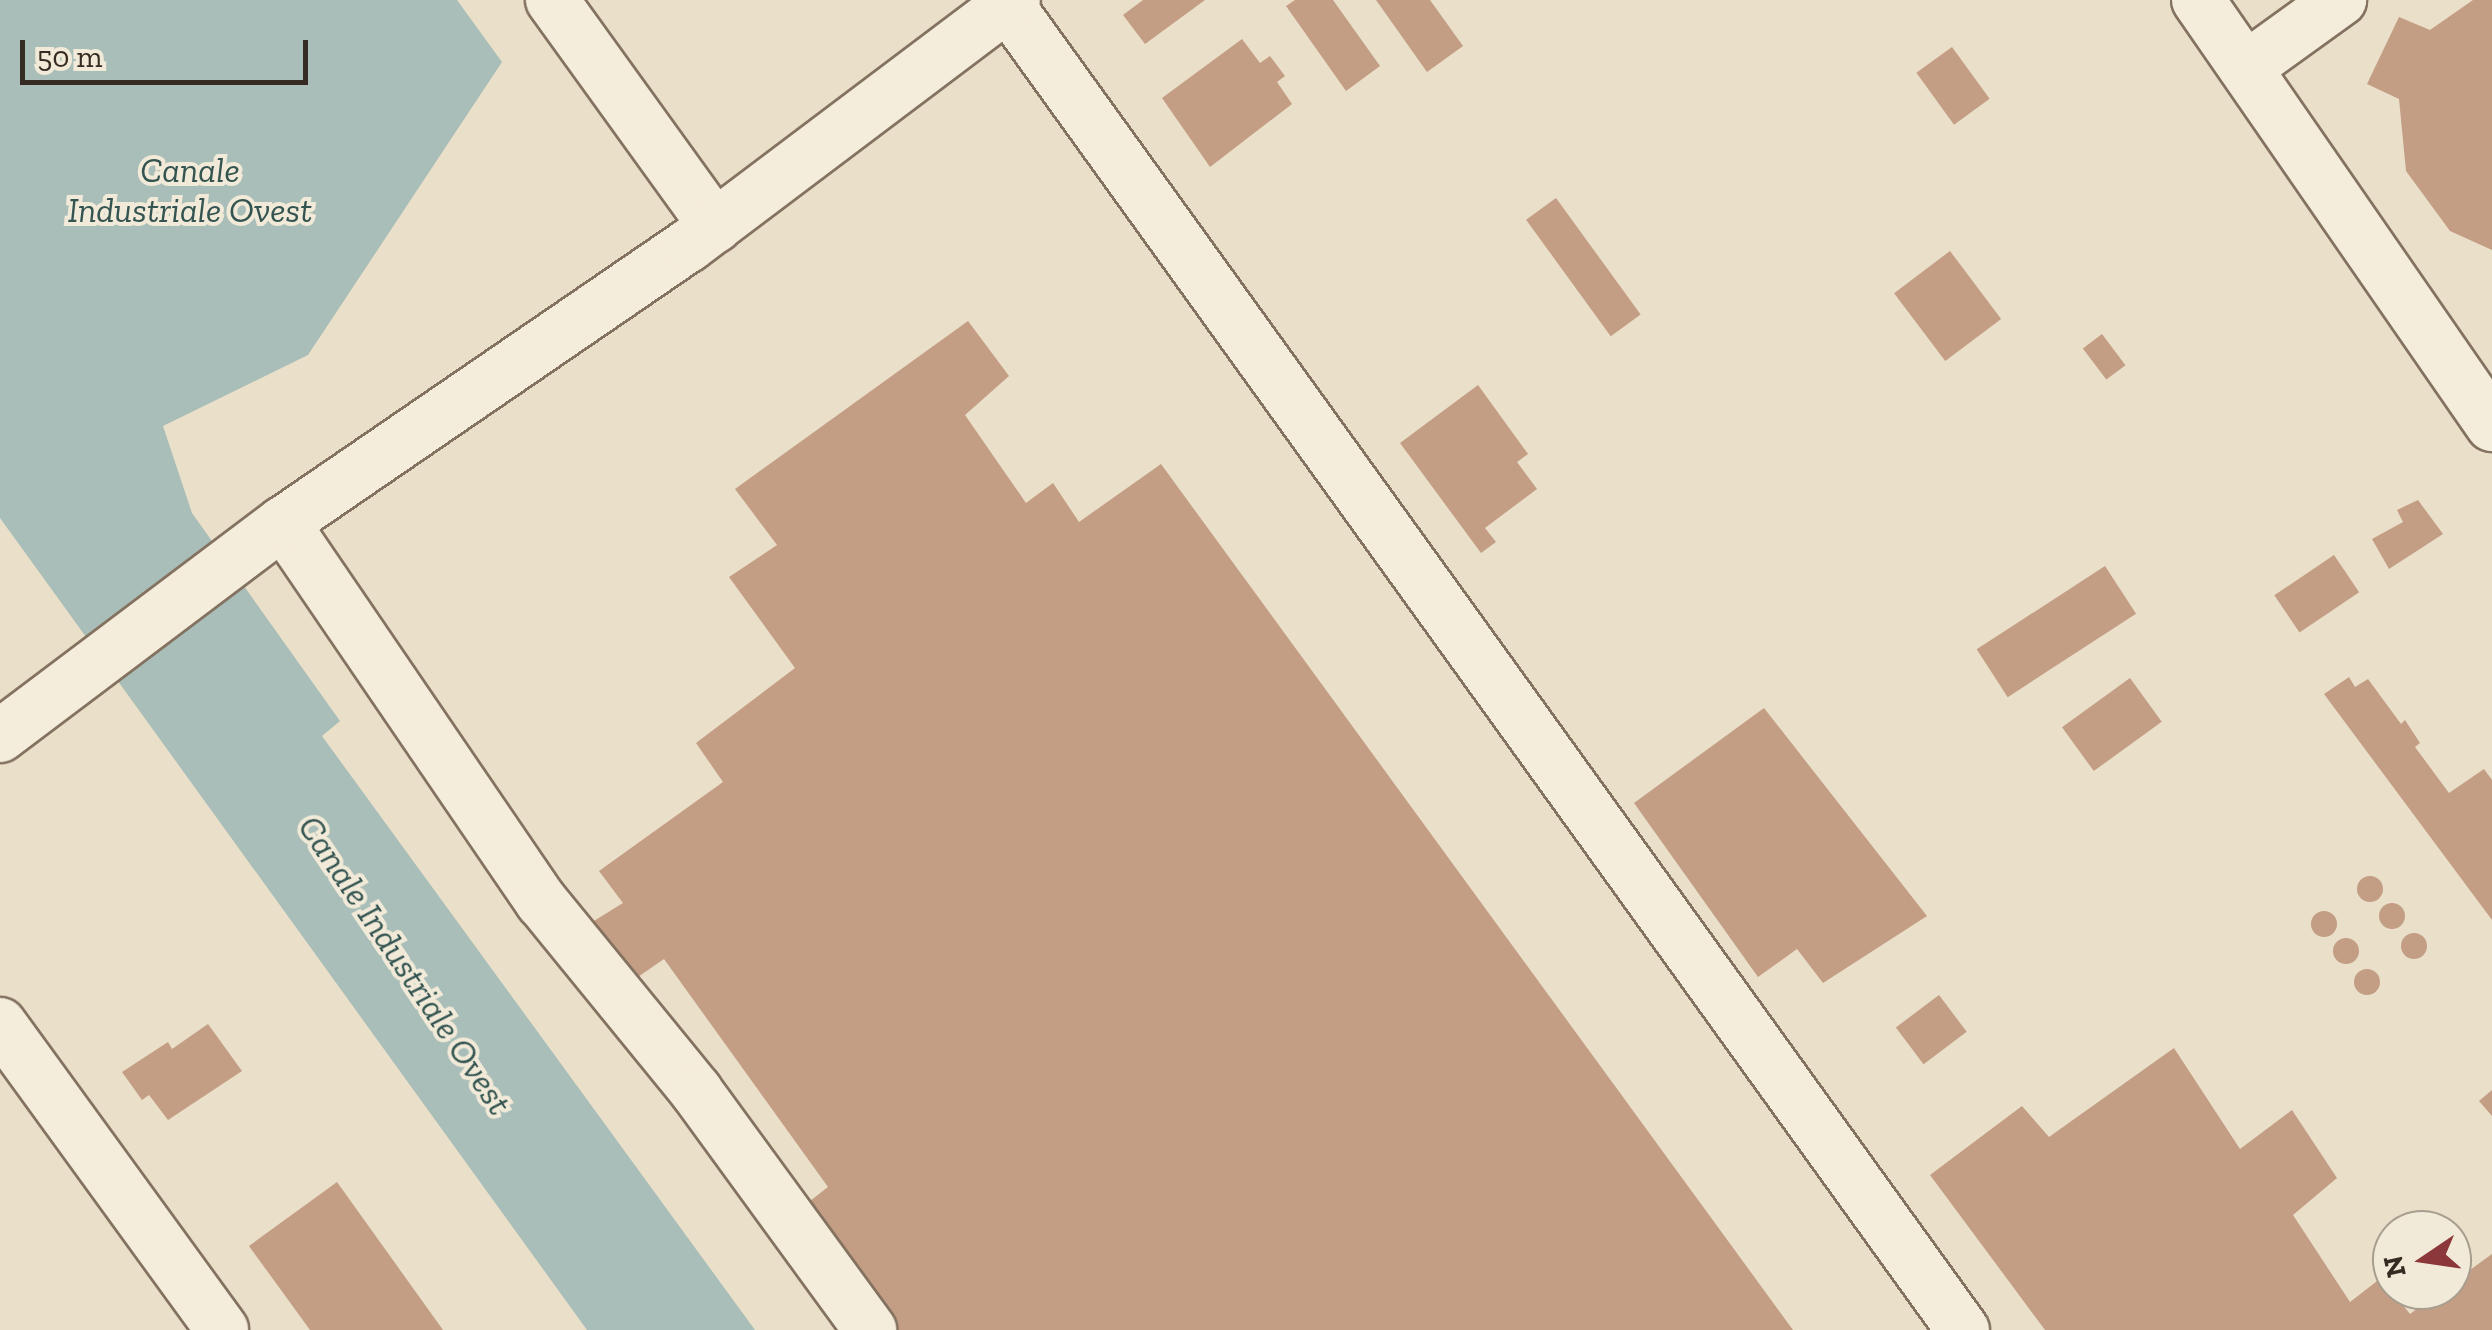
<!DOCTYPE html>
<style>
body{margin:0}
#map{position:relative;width:2492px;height:1330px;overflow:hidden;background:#eadfc9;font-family:"Zilla Slab",serif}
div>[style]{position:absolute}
.water>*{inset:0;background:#a9beb8}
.building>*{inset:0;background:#c39d84;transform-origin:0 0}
.round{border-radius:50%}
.roads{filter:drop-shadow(2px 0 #847260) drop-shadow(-2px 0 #847260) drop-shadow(0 2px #847260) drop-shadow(0 -2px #847260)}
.minor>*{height:52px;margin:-26px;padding:0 26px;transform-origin:26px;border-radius:26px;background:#f5eddc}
span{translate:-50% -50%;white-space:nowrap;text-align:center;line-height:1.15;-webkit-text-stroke:8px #f2ead8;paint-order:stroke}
.water-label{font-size:35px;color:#335451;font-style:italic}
.north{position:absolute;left:2372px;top:1210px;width:100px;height:100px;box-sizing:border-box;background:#f2ead8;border:2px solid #a79e8f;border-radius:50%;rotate:257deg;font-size:28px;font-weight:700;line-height:40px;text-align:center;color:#362b22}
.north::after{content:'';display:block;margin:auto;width:35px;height:45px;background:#8c3739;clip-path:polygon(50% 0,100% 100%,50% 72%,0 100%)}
.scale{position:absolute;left:20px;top:40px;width:288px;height:45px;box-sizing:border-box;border:5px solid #362b22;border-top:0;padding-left:12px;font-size:30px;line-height:35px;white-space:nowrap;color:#362b22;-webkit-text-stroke:8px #f2ead8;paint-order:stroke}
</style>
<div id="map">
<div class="water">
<div style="clip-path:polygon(0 0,457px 0,502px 62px,308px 355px,163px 426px,192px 513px,340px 721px,322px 736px,755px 1330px,587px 1330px,0 518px)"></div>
</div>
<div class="building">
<div style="clip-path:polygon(1143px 0,1205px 0,1145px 44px,1123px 15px)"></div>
<div style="clip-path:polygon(1295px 0,1333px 0,1380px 66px,1346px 91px,1286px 6px)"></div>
<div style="clip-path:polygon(1376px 0,1430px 0,1463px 46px,1427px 72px)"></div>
<div style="clip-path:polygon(2473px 0,2492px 0,2492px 250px,2450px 231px,2406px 171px,2399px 99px,2367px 84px,2399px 17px,2430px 30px)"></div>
<div style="clip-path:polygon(1242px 39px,1260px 63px,1270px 56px,1285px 76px,1277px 82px,1292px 104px,1210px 167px,1162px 98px)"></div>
<div style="left:1952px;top:47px;width:64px;height:44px;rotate:54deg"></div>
<div style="left:1556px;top:198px;width:144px;height:37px;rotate:54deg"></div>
<div style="left:1950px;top:251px;width:85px;height:70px;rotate:53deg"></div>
<div style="clip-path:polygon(968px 321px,1009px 376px,965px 415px,1026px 503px,1053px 483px,1079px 522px,1161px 464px,1793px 1330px,887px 1330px,863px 1276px,810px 1201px,828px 1187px,664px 959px,632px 981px,589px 924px,623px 903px,599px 871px,723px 782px,696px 743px,795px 668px,729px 577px,777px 545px,735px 489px)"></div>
<div style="left:2102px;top:334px;width:39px;height:24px;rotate:53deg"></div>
<div style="clip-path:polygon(1478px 385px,1528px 454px,1517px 462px,1537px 489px,1485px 528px,1496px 542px,1481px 553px,1400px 443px)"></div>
<div style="clip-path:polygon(2418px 500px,2443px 534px,2389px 569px,2372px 539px,2403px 522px,2397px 510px)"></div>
<div style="left:2334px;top:555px;width:45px;height:72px;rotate:56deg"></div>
<div style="left:2105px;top:566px;width:57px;height:153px;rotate:57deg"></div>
<div style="clip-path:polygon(2349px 677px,2355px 687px,2368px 679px,2401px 724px,2405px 720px,2420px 743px,2415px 747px,2449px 793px,2484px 769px,2492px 780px,2492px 920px,2324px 694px)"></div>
<div style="left:2130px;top:678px;width:54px;height:84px;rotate:54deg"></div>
<div style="clip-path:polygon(1764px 708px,1927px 916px,1823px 983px,1797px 949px,1758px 977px,1634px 803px)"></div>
<div class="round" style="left:2357px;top:876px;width:26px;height:26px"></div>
<div class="round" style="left:2379px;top:903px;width:26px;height:26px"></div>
<div class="round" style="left:2311px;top:911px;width:26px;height:26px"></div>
<div class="round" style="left:2401px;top:933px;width:26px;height:26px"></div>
<div class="round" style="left:2333px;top:938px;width:26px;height:26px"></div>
<div class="round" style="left:2354px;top:969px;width:26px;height:26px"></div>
<div style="left:1939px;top:995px;width:46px;height:54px;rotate:53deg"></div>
<div style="clip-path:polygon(208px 1024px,242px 1071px,168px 1120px,149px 1095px,142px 1100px,122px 1072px,168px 1042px,172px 1049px)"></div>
<div style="clip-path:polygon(2174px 1048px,2240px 1149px,2292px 1110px,2337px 1178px,2293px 1215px,2350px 1302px,2381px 1278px,2410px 1314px,2442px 1290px,2452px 1290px,2452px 1283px,2492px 1254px,2492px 1330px,2045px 1330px,1930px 1175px,2022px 1106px,2049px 1137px)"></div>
<div style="clip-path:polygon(2492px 1090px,2492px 1116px,2479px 1101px)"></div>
<div style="clip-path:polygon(337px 1182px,443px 1330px,310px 1330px,249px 1246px)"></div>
</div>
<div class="roads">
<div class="minor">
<div style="left:552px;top:0;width:279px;rotate:54.2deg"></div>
<div style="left:1004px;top:0;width:1640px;rotate:54.21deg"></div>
<div style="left:2198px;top:0;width:517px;rotate:55.33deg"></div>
<div style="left:2247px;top:67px;width:115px;rotate:-35.8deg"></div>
<div style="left:283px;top:523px;width:459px;rotate:55.7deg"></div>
<div style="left:542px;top:902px;width:244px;rotate:50.8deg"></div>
<div style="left:696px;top:1091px;width:296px;rotate:53.9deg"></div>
<div style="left:0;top:736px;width:354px;rotate:-37deg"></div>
<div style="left:283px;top:523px;width:491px;rotate:-34.4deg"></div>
<div style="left:688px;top:246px;width:408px;rotate:-37deg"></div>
<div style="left:0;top:1024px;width:378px;rotate:54deg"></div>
</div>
</div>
<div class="water-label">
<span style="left:190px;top:190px">Canale<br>Industriale Ovest</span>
<span style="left:405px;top:965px;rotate:56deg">Canale Industriale Ovest</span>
</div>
<div class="north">N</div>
<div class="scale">50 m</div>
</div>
